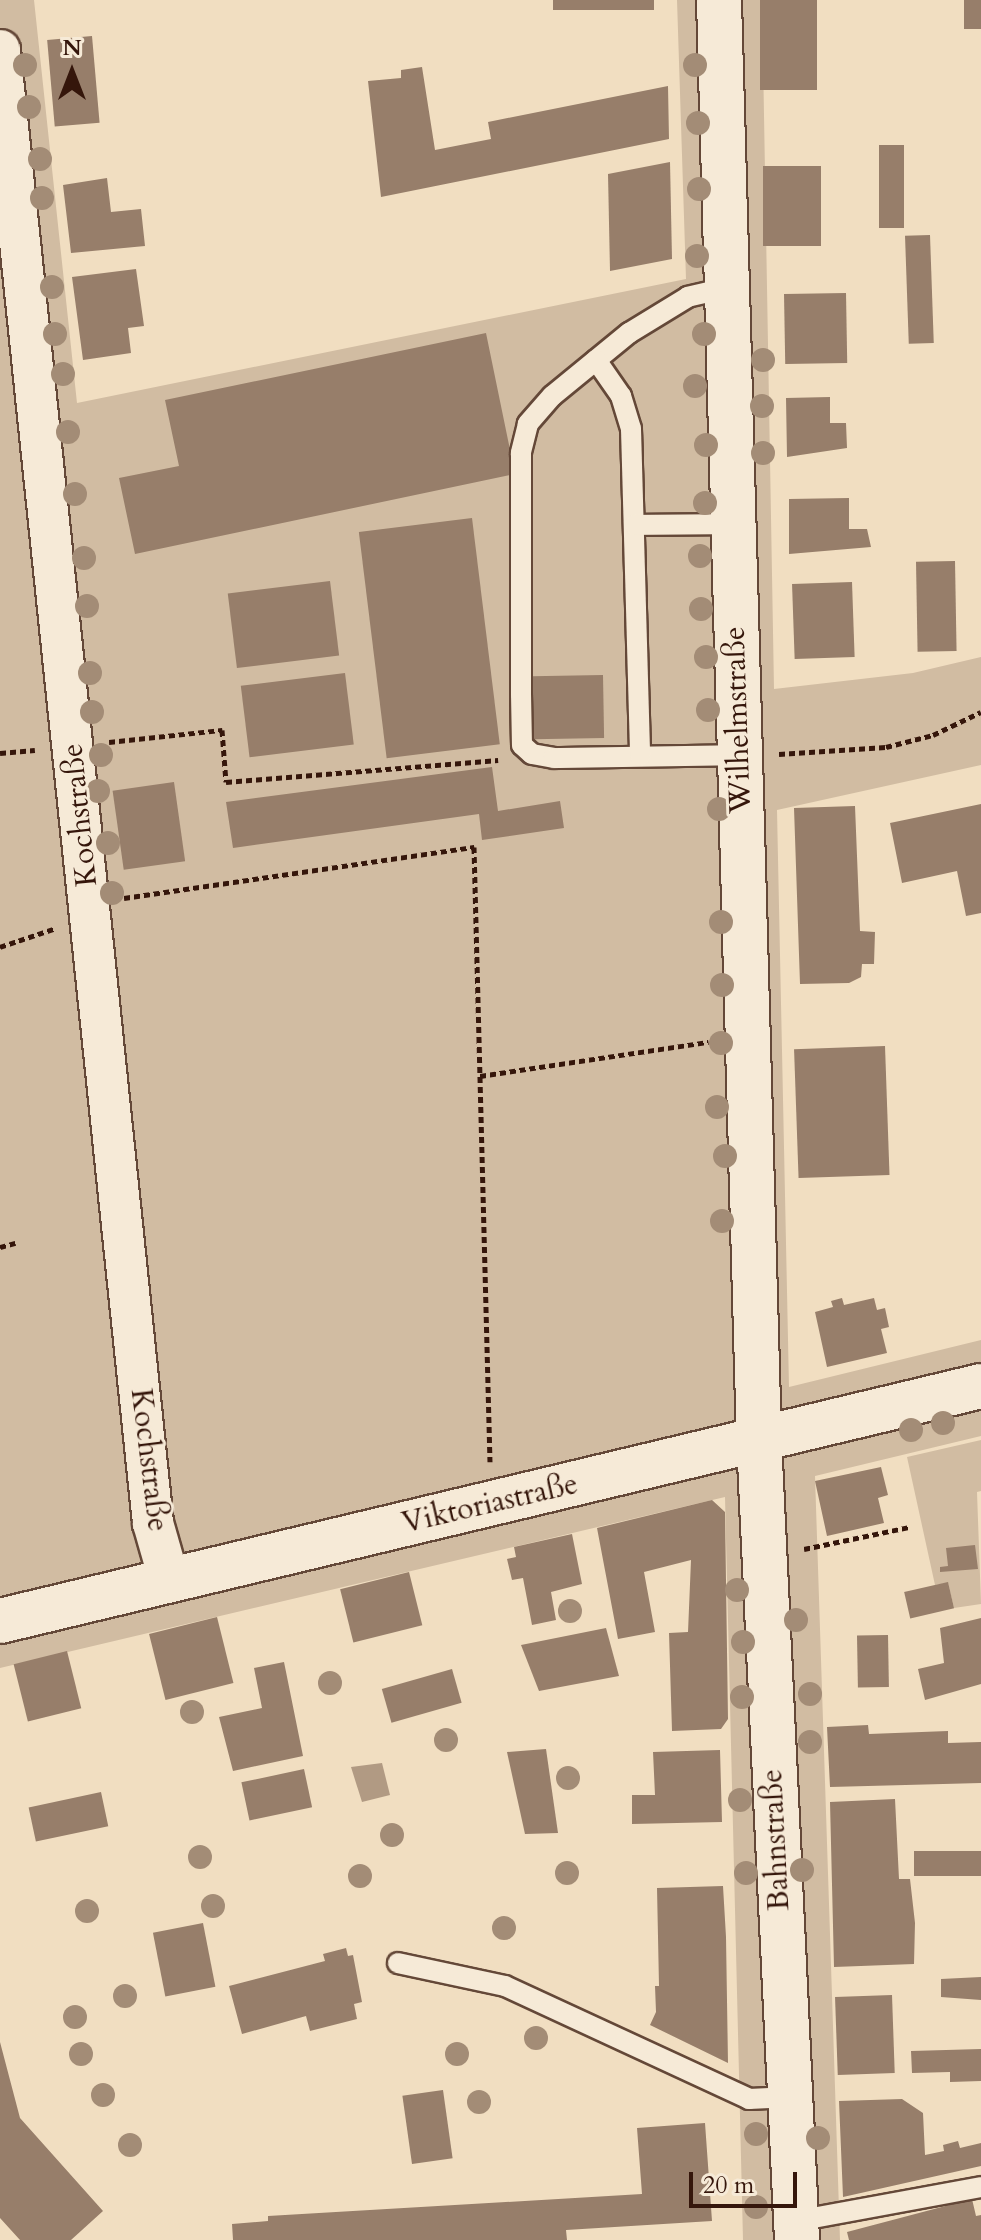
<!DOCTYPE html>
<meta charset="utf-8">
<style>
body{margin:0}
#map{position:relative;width:981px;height:2240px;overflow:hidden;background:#f1dec1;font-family:Cardo,serif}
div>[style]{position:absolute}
.green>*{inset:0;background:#d1bca2}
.water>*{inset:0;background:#b19a83}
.building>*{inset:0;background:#977e6a;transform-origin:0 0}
.path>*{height:5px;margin-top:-2.5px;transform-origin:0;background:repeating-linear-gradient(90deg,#35160b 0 6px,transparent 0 10px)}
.roads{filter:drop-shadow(2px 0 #644838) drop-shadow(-2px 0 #644838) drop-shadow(0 2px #644838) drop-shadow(0 -2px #644838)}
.lane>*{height:20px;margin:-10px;padding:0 10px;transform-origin:10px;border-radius:10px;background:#f6ead7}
.street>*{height:40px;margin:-20px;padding:0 20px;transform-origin:20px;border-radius:20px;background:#f6ead7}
.secondary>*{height:44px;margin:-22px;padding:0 22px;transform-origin:22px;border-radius:22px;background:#f6ead7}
.trees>*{width:24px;height:24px;margin:-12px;border-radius:50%;background:#a38c76}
span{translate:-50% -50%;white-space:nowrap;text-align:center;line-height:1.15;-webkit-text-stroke:6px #f6ead7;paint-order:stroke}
.street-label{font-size:30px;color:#35160b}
.north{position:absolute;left:32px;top:32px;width:80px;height:80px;-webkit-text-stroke:6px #f6ead7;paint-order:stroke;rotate:0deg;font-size:22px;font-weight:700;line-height:32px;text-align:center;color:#35160b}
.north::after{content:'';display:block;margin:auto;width:28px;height:36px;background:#35160b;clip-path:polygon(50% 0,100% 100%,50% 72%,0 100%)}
.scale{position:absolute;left:689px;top:2172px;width:108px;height:36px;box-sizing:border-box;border:4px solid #35160b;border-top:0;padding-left:10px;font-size:24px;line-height:28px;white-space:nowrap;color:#35160b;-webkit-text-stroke:6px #f6ead7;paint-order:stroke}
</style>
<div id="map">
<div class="green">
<div style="clip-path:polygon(0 0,34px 0,77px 403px,686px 279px,677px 0,762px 0,774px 689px,913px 673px,981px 657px,981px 765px,777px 810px,789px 1387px,981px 1340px,981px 1436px,815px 1476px,840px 2240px,743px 2240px,725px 1497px,0 1668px)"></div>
<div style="clip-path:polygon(981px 1440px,981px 1491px,977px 1492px,981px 1604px,954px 1608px,948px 1583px,935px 1585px,907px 1457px)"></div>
</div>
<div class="water">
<div style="clip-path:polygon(382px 1763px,390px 1795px,362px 1802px,351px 1767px)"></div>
</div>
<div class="building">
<div style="left:553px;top:0;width:101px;height:10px"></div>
<div style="left:760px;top:0;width:57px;height:90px"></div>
<div style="left:964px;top:0;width:17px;height:29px"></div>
<div style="left:92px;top:36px;width:87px;height:45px;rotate:85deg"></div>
<div style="clip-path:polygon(422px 67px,435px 150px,491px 139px,488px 122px,668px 86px,669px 139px,381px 197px,368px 81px,401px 78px,401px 70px)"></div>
<div style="left:879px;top:145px;width:25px;height:83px"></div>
<div style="clip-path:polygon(670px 162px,672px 259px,610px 271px,608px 174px)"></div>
<div style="left:763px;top:166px;width:58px;height:80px"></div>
<div style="clip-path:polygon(107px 178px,111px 212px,141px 209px,145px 246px,71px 253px,63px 185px)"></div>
<div style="left:930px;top:235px;width:108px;height:25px;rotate:88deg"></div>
<div style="clip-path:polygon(136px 269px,144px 326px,128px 328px,131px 353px,83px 360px,72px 277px)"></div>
<div style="left:846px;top:293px;width:70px;height:62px;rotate:89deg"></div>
<div style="clip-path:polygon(486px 333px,515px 474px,135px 554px,119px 478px,179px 466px,165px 400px)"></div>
<div style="clip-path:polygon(830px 397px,830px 423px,846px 423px,847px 448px,787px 457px,786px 398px)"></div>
<div style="clip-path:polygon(849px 498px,849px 529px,867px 529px,871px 547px,789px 554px,789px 499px)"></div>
<div style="left:472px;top:518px;width:228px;height:114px;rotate:83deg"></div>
<div style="left:955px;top:561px;width:90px;height:39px;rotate:89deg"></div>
<div style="left:330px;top:581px;width:75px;height:103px;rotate:83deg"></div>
<div style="left:852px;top:582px;width:75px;height:60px;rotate:88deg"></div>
<div style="left:345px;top:673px;width:72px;height:105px;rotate:83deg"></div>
<div style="left:603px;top:675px;width:63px;height:71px;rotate:89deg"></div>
<div style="clip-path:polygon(492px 767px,498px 811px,560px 801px,564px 828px,482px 840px,479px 814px,233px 848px,226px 802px)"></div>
<div style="left:174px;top:782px;width:80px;height:62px;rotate:82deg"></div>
<div style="clip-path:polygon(981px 804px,981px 913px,966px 916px,957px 871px,902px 883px,890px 823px)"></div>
<div style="clip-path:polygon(855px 806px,860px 931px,875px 932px,874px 964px,862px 964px,861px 977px,849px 983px,800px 984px,794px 808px)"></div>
<div style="left:885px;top:1046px;width:129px;height:91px;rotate:88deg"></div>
<div style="clip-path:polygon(842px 1298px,844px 1305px,874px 1298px,877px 1310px,885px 1308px,889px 1327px,881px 1329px,887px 1353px,827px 1367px,815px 1312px,833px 1307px,831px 1301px)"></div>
<div style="clip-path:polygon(881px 1467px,888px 1495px,878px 1498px,884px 1523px,827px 1536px,815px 1481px)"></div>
<div style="clip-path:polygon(712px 1500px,725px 1512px,728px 1719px,721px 1729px,672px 1731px,669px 1633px,688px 1632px,691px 1560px,644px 1572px,655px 1632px,618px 1639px,597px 1528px)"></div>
<div style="clip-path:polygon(572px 1534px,582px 1584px,551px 1592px,556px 1620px,532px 1625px,523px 1578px,512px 1580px,507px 1559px,516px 1557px,514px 1547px)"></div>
<div style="clip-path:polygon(975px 1545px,978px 1569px,940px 1572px,940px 1567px,948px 1566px,946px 1548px)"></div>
<div style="left:409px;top:1572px;width:55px;height:71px;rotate:76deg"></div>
<div style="left:948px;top:1582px;width:27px;height:45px;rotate:77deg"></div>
<div style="left:217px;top:1617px;width:68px;height:70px;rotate:76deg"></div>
<div style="clip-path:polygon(981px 1618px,981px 1684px,925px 1700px,918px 1669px,944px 1663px,940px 1628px)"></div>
<div style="clip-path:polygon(606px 1628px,619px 1676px,539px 1691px,521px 1645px)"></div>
<div style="left:888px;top:1635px;width:52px;height:31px;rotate:89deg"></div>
<div style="left:67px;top:1651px;width:59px;height:55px;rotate:76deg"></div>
<div style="clip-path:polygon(284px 1662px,303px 1756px,233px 1771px,219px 1717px,262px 1708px,254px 1668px)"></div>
<div style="left:452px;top:1669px;width:35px;height:73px;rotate:74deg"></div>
<div style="clip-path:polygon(868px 1725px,869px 1734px,948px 1731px,948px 1743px,981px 1742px,981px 1783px,830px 1787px,827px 1727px)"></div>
<div style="clip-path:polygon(546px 1749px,558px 1833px,525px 1834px,507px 1752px)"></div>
<div style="clip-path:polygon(720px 1750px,722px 1822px,632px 1824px,632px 1795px,655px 1795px,653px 1752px)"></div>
<div style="left:304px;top:1769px;width:39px;height:64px;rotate:78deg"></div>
<div style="left:101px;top:1792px;width:35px;height:74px;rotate:78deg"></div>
<div style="clip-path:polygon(895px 1799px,899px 1879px,910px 1879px,915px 1923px,914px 1964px,834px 1967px,830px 1802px)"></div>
<div style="left:981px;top:1851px;width:25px;height:67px;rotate:90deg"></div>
<div style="clip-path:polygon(723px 1886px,726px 1937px,728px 2063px,650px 2025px,656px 2012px,655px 1986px,659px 1986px,657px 1888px)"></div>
<div style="left:203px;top:1923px;width:65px;height:51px;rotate:79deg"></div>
<div style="clip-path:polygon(346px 1948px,348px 1956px,353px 1955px,362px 2002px,354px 2004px,357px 2019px,310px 2031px,306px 2016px,242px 2034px,229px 1986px,325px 1961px,323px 1954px)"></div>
<div style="clip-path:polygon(981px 1977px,981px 2000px,941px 1997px,941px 1979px)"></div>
<div style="left:892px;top:1995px;width:78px;height:57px;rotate:88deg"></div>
<div style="clip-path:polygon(0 2042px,20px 2118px,103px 2211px,71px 2240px,20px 2240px,0 2218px)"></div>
<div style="clip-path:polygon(981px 2049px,981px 2081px,950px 2082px,950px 2072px,912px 2073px,911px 2051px)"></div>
<div style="left:443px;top:2090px;width:69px;height:41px;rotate:82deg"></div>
<div style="clip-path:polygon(902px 2099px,923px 2113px,925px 2155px,944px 2151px,943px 2145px,958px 2141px,960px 2148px,981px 2143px,981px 2166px,843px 2197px,839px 2101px)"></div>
<div style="clip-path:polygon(705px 2123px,712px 2221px,566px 2230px,567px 2240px,233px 2240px,232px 2224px,268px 2221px,268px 2216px,642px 2194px,637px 2128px)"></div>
<div style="clip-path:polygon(972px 2199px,976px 2216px,981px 2215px,981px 2240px,849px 2240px,847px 2232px)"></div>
</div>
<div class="path">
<div style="left:109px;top:742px;width:114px;rotate:-6.1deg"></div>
<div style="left:222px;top:730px;width:52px;rotate:85.6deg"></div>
<div style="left:226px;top:782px;width:273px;rotate:-4.6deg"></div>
<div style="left:0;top:753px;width:35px;rotate:-5deg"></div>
<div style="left:779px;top:754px;width:107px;rotate:-3.7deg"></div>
<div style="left:886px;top:747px;width:49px;rotate:-14.3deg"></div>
<div style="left:933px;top:735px;width:53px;rotate:-25.6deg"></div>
<div style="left:124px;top:898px;width:354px;rotate:-8.3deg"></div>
<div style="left:474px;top:847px;width:615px;rotate:88.51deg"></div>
<div style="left:0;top:947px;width:59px;rotate:-18.7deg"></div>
<div style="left:480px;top:1076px;width:231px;rotate:-8.5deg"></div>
<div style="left:0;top:1247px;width:16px;rotate:-15deg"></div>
<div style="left:804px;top:1549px;width:107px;rotate:-11.8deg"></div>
</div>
<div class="roads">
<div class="lane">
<div style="left:726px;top:288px;width:39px;rotate:167deg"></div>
<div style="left:688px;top:297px;width:69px;rotate:148.6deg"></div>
<div style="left:629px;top:333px;width:99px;rotate:140.7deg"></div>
<div style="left:552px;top:396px;width:37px;rotate:131deg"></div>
<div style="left:528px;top:424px;width:30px;rotate:104deg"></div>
<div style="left:521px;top:453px;width:241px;rotate:90deg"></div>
<div style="left:521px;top:694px;width:51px;rotate:88.9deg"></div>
<div style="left:522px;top:745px;width:13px;rotate:42deg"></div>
<div style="left:532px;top:754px;width:22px;rotate:10deg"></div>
<div style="left:554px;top:758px;width:184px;rotate:-0.9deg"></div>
<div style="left:596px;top:360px;width:44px;rotate:55.2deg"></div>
<div style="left:621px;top:396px;width:34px;rotate:73deg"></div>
<div style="left:631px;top:429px;width:327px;rotate:88.4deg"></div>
<div style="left:635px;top:525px;width:97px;rotate:-0.6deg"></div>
<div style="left:398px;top:1963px;width:109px;rotate:12.1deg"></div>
<div style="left:505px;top:1986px;width:269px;rotate:24.8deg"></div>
<div style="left:749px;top:2099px;width:41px;rotate:-2.8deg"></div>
<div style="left:796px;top:2221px;width:188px;rotate:-10.4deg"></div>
</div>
<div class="street">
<div style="left:0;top:50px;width:1481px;rotate:84.07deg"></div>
<div style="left:153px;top:1523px;width:58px;rotate:74.1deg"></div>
</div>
<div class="secondary">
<div style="left:719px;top:0;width:1441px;rotate:88.41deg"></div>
<div style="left:759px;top:1440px;width:801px;rotate:87.28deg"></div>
<div style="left:0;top:1621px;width:1009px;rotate:-13.47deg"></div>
</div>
</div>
<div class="trees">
<div style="left:25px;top:65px"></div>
<div style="left:695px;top:65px"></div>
<div style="left:29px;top:107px"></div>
<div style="left:698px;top:123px"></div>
<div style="left:40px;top:159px"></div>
<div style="left:699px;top:189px"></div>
<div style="left:42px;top:198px"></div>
<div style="left:697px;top:256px"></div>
<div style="left:52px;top:287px"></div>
<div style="left:55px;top:334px"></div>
<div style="left:704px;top:334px"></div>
<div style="left:763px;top:360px"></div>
<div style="left:63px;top:374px"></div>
<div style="left:695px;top:386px"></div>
<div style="left:762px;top:406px"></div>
<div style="left:68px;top:432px"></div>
<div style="left:706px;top:445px"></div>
<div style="left:763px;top:453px"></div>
<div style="left:75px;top:494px"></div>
<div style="left:705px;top:503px"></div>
<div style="left:700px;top:556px"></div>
<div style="left:84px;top:558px"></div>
<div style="left:87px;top:606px"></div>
<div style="left:701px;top:609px"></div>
<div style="left:706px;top:657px"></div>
<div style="left:90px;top:673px"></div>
<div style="left:708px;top:710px"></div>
<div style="left:92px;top:712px"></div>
<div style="left:101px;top:755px"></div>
<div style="left:98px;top:791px"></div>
<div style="left:719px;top:809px"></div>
<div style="left:108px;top:843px"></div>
<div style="left:112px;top:893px"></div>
<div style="left:721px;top:922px"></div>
<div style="left:722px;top:985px"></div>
<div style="left:721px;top:1043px"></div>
<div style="left:717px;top:1107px"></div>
<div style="left:725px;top:1156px"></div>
<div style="left:722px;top:1221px"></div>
<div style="left:943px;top:1423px"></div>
<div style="left:911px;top:1430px"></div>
<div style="left:737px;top:1590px"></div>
<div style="left:570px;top:1611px"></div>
<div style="left:796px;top:1620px"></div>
<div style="left:743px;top:1642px"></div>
<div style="left:330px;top:1683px"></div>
<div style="left:810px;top:1694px"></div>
<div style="left:742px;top:1697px"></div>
<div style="left:192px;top:1712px"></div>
<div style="left:446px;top:1740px"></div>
<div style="left:810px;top:1742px"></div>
<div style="left:568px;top:1778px"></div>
<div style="left:740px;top:1800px"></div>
<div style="left:392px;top:1835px"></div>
<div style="left:200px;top:1857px"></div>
<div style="left:802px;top:1870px"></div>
<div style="left:567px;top:1873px"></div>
<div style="left:746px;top:1873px"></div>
<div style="left:360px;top:1876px"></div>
<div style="left:213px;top:1906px"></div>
<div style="left:87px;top:1911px"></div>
<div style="left:504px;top:1928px"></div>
<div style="left:125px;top:1996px"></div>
<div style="left:75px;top:2017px"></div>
<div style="left:536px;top:2038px"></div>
<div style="left:81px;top:2054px"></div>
<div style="left:457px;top:2054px"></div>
<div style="left:103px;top:2095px"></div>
<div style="left:479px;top:2102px"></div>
<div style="left:756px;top:2134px"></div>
<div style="left:818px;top:2138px"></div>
<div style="left:130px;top:2145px"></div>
<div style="left:756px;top:2207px"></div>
</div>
<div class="street-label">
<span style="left:738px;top:720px;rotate:-92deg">Wilhelmstraße</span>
<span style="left:80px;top:815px;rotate:-96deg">Kochstraße</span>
<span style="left:149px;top:1460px;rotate:83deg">Kochstraße</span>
<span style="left:490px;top:1504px;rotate:-13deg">Viktoriastraße</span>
<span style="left:776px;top:1840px;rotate:-93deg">Bahnstraße</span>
</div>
<div class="north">N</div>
<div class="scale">20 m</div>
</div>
